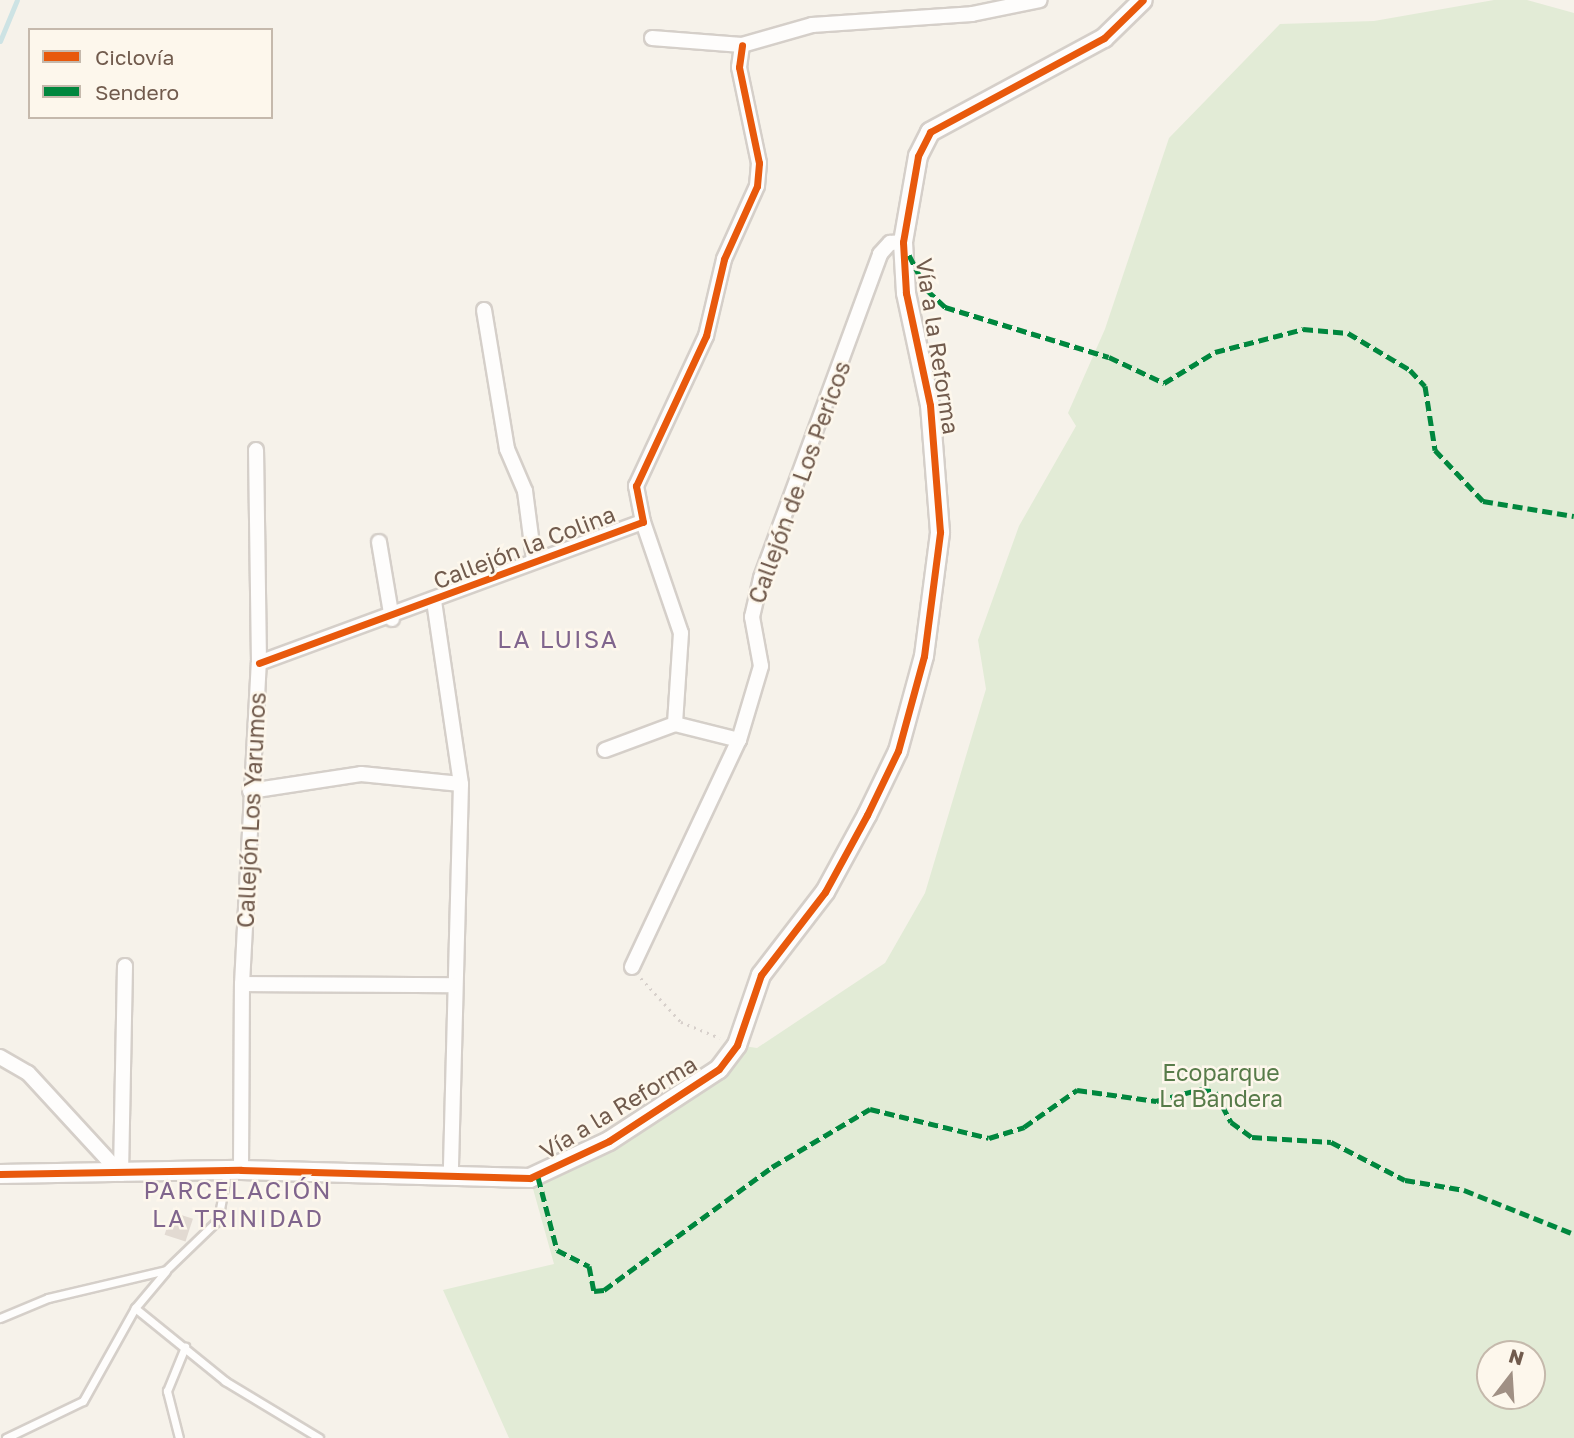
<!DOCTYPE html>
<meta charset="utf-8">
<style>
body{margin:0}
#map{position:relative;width:1574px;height:1438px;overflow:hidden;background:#f6f2ea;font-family:"Golos Text",sans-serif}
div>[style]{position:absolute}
.green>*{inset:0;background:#e2ebd6}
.stream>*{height:5px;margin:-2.5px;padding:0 2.5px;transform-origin:2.5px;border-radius:2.5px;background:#cde3e4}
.building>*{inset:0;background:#e2dad2;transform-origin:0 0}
.path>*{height:2.5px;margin-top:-1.25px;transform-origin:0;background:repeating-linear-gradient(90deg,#d7d0cb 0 2px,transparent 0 7px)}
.roads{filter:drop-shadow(2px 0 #d5cfc9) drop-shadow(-2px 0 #d5cfc9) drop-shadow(0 2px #d5cfc9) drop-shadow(0 -2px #d5cfc9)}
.service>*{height:7px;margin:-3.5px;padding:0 3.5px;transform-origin:3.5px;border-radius:3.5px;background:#fefdfc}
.minor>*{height:14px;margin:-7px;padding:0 7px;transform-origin:7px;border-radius:7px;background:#fefdfc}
.tertiary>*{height:18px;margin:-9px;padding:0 9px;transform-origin:9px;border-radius:9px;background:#fefdfc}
.quiet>*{height:5px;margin-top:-2.5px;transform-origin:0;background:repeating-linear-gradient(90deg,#00873e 0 10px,transparent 0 15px)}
.cycleway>*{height:7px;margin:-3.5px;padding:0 3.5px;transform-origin:3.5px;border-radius:3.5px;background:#e8590c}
span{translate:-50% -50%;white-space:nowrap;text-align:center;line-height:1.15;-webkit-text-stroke:5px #fdf7ec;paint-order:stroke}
.street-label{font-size:23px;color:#715b4d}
.park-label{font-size:23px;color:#577b49}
.neighbourhood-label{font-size:24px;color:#80658d;letter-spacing:2px}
.legend{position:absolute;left:28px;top:28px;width:245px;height:91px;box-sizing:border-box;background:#fdf7ec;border:2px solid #c5b9ac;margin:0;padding:9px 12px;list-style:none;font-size:21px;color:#715b4d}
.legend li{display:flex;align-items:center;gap:14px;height:35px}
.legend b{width:35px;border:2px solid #c5b9ac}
.north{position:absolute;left:1476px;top:1340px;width:70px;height:70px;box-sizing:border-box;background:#fdf7ec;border:2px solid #c5b9ac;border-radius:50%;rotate:17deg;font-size:19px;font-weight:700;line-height:28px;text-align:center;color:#715b4d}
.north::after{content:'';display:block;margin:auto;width:24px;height:32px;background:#a09084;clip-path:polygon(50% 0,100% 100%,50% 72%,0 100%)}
</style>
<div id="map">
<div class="green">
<div style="clip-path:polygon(evenodd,1494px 0,1527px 0,1574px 13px,1574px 1438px,509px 1438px,443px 1290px,554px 1264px,530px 1178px,609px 1141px,737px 1045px,757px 1048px,885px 963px,925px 893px,986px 689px,978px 640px,1019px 526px,1076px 426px,1068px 413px,1105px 329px,1169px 138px,1280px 24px,1374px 21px,1494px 0,1490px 1354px,1532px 1354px,1532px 1396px,1490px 1396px,1490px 1354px)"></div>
</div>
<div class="stream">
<div style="left:0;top:41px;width:44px;rotate:-67.5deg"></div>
</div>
<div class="building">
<div style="left:172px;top:1212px;width:22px;height:24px;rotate:18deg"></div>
</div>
<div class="path">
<div style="left:641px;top:978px;width:59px;rotate:47.7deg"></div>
<div style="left:681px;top:1022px;width:42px;rotate:22.3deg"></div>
</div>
<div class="roads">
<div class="service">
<div style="left:135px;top:1308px;width:116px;rotate:39deg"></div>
<div style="left:225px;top:1381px;width:110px;rotate:31.2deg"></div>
<div style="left:0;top:1318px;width:52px;rotate:-22.6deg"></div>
<div style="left:48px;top:1298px;width:121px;rotate:-13.3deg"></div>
<div style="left:166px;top:1270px;width:72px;rotate:-43.9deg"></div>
<div style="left:218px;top:1220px;width:50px;rotate:-79.6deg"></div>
<div style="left:6px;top:1438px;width:85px;rotate:-25.7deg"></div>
<div style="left:83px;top:1401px;width:107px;rotate:-60.8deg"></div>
<div style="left:135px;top:1308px;width:48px;rotate:-50deg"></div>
<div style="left:179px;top:1438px;width:49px;rotate:-104.3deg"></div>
<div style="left:167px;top:1391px;width:48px;rotate:-67.8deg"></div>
</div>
<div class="minor">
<div style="left:652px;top:38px;width:90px;rotate:4.4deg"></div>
<div style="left:742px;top:45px;width:73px;rotate:-15.9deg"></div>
<div style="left:812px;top:25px;width:160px;rotate:-3.9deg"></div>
<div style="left:972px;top:14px;width:69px;rotate:-11.6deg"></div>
<div style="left:484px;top:310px;width:141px;rotate:80.6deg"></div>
<div style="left:507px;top:449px;width:46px;rotate:66.8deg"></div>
<div style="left:525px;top:491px;width:70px;rotate:82.6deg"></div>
<div style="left:643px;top:522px;width:117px;rotate:71.1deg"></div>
<div style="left:681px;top:633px;width:91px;rotate:93.8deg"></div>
<div style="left:379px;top:542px;width:78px;rotate:80.4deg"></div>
<div style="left:434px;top:601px;width:185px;rotate:81.6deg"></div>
<div style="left:461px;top:784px;width:393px;rotate:91.5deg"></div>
<div style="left:259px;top:663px;width:409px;rotate:-20.2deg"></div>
<div style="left:643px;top:522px;width:37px;rotate:-101deg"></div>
<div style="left:636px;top:486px;width:166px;rotate:-65deg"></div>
<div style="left:706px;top:336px;width:79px;rotate:-76.8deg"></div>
<div style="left:724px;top:259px;width:80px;rotate:-65.7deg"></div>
<div style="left:757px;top:186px;width:23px;rotate:-85deg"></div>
<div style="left:759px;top:163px;width:98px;rotate:-101.8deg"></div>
<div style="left:739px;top:67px;width:22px;rotate:-82deg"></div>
<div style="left:605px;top:750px;width:75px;rotate:-20.4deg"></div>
<div style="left:675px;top:724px;width:66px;rotate:14deg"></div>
<div style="left:250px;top:791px;width:112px;rotate:-8.7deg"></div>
<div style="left:361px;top:774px;width:100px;rotate:5.7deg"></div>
<div style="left:632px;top:967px;width:251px;rotate:-64.8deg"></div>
<div style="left:739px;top:740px;width:77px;rotate:-73.4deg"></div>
<div style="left:761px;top:666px;width:50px;rotate:-100.4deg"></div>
<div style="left:752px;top:617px;width:40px;rotate:-77deg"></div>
<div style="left:761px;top:578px;width:345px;rotate:-69.8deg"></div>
<div style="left:880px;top:254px;width:15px;rotate:-48deg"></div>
<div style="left:890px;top:243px;width:13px;rotate:-4deg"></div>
<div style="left:242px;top:984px;width:210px;rotate:0.3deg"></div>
<div style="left:0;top:1057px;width:32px;rotate:30deg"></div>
<div style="left:28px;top:1073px;width:137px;rotate:47.4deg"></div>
<div style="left:241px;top:1170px;width:186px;rotate:-89.7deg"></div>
<div style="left:242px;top:984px;width:321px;rotate:-87deg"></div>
<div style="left:259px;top:663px;width:213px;rotate:-90.8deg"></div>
<div style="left:121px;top:1174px;width:208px;rotate:-88.9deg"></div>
</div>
<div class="tertiary">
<div style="left:0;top:1174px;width:241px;rotate:-1deg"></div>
<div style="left:241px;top:1170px;width:289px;rotate:1.6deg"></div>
<div style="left:530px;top:1178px;width:87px;rotate:-25.1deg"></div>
<div style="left:609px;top:1141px;width:131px;rotate:-33.2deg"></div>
<div style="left:719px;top:1069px;width:30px;rotate:-53deg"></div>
<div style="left:737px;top:1045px;width:74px;rotate:-71.1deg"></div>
<div style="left:761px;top:975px;width:105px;rotate:-52.4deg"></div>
<div style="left:825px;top:892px;width:88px;rotate:-61.4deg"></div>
<div style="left:867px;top:815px;width:71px;rotate:-64.2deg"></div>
<div style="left:898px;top:751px;width:98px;rotate:-74.7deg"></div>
<div style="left:924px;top:656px;width:125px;rotate:-82.6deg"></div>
<div style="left:940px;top:532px;width:127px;rotate:-94.5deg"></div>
<div style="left:930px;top:405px;width:115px;rotate:-102.1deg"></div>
<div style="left:906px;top:293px;width:51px;rotate:-93.4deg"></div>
<div style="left:903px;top:242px;width:87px;rotate:-80.1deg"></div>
<div style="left:918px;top:156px;width:27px;rotate:-63deg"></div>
<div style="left:930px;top:132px;width:198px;rotate:-28.4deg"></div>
<div style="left:1104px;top:38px;width:54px;rotate:-44.3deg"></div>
</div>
</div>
<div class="quiet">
<div style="left:909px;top:255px;width:39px;rotate:63deg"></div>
<div style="left:927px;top:290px;width:25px;rotate:43deg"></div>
<div style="left:945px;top:307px;width:171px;rotate:17deg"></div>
<div style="left:1109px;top:357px;width:61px;rotate:25.3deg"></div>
<div style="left:1164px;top:383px;width:60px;rotate:-31.3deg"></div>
<div style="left:1215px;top:352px;width:91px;rotate:-14.6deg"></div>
<div style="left:1303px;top:329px;width:45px;rotate:5.1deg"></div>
<div style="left:1348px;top:333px;width:72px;rotate:30.8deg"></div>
<div style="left:1410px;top:370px;width:22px;rotate:47deg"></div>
<div style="left:1425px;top:386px;width:65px;rotate:81.1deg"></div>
<div style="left:1435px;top:450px;width:70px;rotate:46.7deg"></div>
<div style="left:1483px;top:501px;width:92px;rotate:9.4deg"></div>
<div style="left:538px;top:1177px;width:75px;rotate:75.4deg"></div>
<div style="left:557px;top:1250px;width:36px;rotate:27deg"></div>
<div style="left:589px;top:1266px;width:25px;rotate:79deg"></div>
<div style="left:594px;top:1291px;width:10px;rotate:-6deg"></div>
<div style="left:604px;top:1290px;width:208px;rotate:-36.2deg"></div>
<div style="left:772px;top:1167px;width:114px;rotate:-30.6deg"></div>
<div style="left:870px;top:1109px;width:122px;rotate:13.7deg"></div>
<div style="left:989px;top:1138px;width:37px;rotate:-17deg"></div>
<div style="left:1024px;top:1127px;width:65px;rotate:-34.9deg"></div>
<div style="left:1077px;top:1090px;width:80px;rotate:7.9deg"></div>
<div style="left:1156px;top:1101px;width:47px;rotate:-14.9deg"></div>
<div style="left:1201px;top:1089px;width:14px;rotate:12deg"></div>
<div style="left:1215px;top:1092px;width:34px;rotate:62deg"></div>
<div style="left:1231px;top:1122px;width:26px;rotate:36deg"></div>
<div style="left:1252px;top:1137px;width:79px;rotate:3.6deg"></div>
<div style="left:1331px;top:1142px;width:83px;rotate:27.2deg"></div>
<div style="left:1405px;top:1180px;width:60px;rotate:9.6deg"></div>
<div style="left:1464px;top:1190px;width:118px;rotate:21.8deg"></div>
</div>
<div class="cycleway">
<div style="left:259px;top:663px;width:409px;rotate:-20.2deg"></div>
<div style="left:643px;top:522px;width:37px;rotate:-101deg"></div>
<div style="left:636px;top:486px;width:166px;rotate:-65deg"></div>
<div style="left:706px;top:336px;width:79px;rotate:-76.8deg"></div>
<div style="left:724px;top:259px;width:80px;rotate:-65.7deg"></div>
<div style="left:757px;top:186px;width:23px;rotate:-85deg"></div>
<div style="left:759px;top:163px;width:98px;rotate:-101.8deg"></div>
<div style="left:739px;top:67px;width:22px;rotate:-82deg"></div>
<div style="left:0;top:1174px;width:241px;rotate:-1deg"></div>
<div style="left:241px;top:1170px;width:289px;rotate:1.6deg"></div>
<div style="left:530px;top:1178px;width:87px;rotate:-25.1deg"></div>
<div style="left:609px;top:1141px;width:131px;rotate:-33.2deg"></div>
<div style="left:719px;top:1069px;width:30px;rotate:-53deg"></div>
<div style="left:737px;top:1045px;width:74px;rotate:-71.1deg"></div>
<div style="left:761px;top:975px;width:105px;rotate:-52.4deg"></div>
<div style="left:825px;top:892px;width:88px;rotate:-61.4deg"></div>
<div style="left:867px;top:815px;width:71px;rotate:-64.2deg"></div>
<div style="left:898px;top:751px;width:98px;rotate:-74.7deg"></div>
<div style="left:924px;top:656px;width:125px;rotate:-82.6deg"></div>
<div style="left:940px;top:532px;width:127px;rotate:-94.5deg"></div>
<div style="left:930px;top:405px;width:115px;rotate:-102.1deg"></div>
<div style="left:906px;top:293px;width:51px;rotate:-93.4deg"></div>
<div style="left:903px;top:242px;width:87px;rotate:-80.1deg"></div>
<div style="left:918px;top:156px;width:27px;rotate:-63deg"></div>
<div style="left:930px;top:132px;width:198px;rotate:-28.4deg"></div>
<div style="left:1104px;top:38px;width:54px;rotate:-44.3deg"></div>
</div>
<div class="street-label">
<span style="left:938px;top:346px;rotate:81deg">Vía a la Reforma</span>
<span style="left:799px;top:482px;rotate:-70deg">Callejón de Los Pericos</span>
<span style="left:524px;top:547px;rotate:-21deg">Callejón la Colina</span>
<span style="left:251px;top:810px;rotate:-87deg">Callejón Los Yarumos</span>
<span style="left:618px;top:1107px;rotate:-31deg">Vía a la Reforma</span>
</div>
<div class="park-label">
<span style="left:1221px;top:1085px">Ecoparque<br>La Bandera</span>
</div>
<div class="neighbourhood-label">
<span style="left:558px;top:639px">LA LUISA</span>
<span style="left:238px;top:1204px">PARCELACIÓN<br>LA TRINIDAD</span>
</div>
<ul class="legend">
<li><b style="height:9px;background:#e8590c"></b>Ciclovía</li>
<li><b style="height:9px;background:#00873e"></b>Sendero</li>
</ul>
<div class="north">N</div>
</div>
